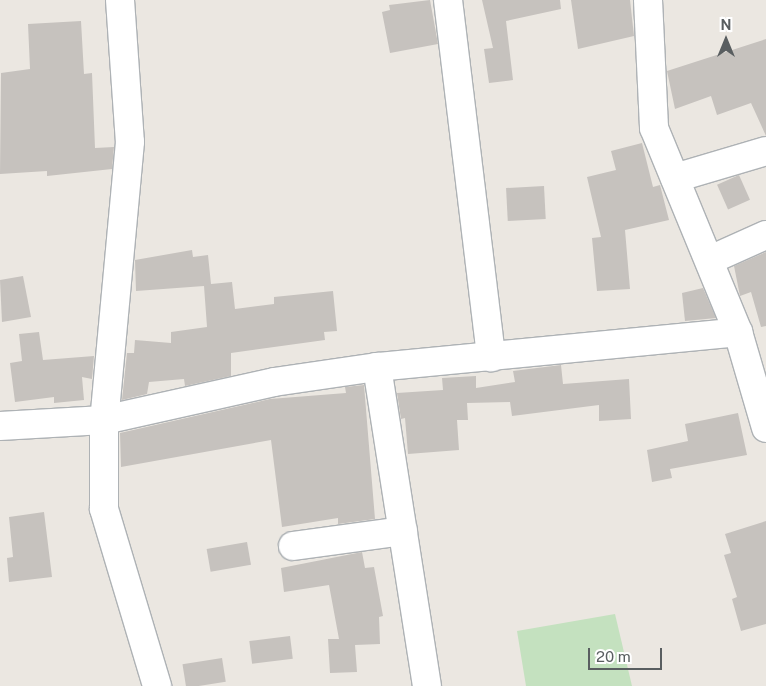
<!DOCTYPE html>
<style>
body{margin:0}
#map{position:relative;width:766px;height:686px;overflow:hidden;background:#ebe7e1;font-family:"Public Sans",sans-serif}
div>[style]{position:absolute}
.green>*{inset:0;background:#c4e1bf}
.building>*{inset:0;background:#c6c2be;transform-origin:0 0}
.roads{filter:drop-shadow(1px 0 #aeb2b5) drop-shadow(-1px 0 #aeb2b5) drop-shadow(0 1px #aeb2b5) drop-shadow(0 -1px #aeb2b5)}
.minor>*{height:28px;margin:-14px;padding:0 14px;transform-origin:14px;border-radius:14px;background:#fff}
span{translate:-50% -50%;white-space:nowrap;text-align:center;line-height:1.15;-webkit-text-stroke:4px #fff;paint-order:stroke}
.north{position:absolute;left:701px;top:15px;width:50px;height:50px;-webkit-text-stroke:4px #fff;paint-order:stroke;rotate:0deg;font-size:14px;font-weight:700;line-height:20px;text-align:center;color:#595e60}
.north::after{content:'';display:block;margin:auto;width:18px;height:22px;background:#595e60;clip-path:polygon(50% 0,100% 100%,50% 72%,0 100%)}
.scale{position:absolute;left:588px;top:648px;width:74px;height:22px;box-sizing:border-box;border:2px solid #595e60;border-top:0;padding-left:6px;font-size:15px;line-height:18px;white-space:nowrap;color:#595e60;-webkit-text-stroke:4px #fff;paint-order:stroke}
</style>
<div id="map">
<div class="green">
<div style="clip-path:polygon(615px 614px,632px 686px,526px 686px,517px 631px)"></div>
</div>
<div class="building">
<div style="clip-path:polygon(430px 0,438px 44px,390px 53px,382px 12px,390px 10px,389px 5px)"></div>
<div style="clip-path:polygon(482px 0,560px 0,561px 9px,506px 21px,513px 80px,489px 83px,484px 49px,493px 48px)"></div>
<div style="clip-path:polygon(571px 0,630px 0,634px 36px,578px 49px)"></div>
<div style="clip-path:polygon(81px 21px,84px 74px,92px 73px,95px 148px,114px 147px,112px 169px,47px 176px,47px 171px,0 174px,1px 73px,30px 69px,28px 24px)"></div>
<div style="clip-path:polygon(766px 39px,766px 136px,751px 103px,717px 115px,711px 96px,675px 109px,667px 71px)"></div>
<div style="clip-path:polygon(642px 143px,653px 187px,660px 185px,669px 220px,625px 230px,630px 289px,597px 291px,592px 238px,601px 237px,587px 177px,616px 170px,611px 151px)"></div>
<div style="left:739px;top:175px;width:27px;height:24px;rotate:66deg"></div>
<div style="left:544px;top:186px;width:33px;height:38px;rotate:87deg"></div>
<div style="clip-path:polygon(192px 250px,193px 257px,208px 255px,211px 284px,232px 282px,235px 309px,274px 304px,274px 297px,333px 291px,337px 331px,324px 332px,325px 340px,231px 353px,231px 376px,185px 386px,184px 379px,149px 382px,147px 394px,122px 400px,127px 353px,134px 353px,135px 340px,171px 343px,171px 332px,207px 327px,204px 286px,136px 291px,135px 260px)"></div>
<div style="clip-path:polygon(766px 252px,766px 326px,761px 327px,751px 292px,740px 296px,734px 266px)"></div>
<div style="clip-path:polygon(23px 276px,31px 317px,2px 322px,0 280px)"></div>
<div style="clip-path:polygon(703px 288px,716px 318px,685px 321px,682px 293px)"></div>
<div style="clip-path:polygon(39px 332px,43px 360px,94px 356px,92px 379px,82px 377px,84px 400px,54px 403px,54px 397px,15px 402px,10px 363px,22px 361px,19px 334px)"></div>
<div style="clip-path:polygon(561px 365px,563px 384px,629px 379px,631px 419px,599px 421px,599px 405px,512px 416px,510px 402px,467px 403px,468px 420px,457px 420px,459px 450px,408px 454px,405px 418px,401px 419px,397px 393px,443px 390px,442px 378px,476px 376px,476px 388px,515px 382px,513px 371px)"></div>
<div style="clip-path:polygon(364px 385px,375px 519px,338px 524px,338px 518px,282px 527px,271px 440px,121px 467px,120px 433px,270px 399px,346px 393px,345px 387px)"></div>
<div style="clip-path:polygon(738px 413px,747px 455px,670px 469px,672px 478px,652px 482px,647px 450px,688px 441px,685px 424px)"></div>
<div style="clip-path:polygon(44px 512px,52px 577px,9px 582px,7px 558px,13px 557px,9px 517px)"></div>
<div style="clip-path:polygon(766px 521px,766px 624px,741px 631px,732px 599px,737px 597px,724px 555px,731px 553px,725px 534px)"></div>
<div style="left:247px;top:542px;width:23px;height:41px;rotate:80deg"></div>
<div style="clip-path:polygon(362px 552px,365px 568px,374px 567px,383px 616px,379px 617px,380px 644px,355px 645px,357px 672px,330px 673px,328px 639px,339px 639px,329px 585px,284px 592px,281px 568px)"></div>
<div style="left:290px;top:636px;width:23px;height:41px;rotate:83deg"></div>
<div style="left:222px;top:658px;width:24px;height:40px;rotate:81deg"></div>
</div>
<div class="roads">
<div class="minor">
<div style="left:120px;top:0;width:142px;rotate:86deg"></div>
<div style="left:130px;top:142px;width:279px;rotate:95.3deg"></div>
<div style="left:104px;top:420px;width:89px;rotate:90deg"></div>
<div style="left:104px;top:509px;width:185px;rotate:73.3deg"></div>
<div style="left:448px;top:0;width:360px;rotate:83.1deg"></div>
<div style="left:648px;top:0;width:128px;rotate:87.3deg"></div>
<div style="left:654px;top:128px;width:221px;rotate:67.6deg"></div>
<div style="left:738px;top:332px;width:100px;rotate:73.7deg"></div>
<div style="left:675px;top:178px;width:95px;rotate:-16.5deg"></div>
<div style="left:710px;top:260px;width:61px;rotate:-24.1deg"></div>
<div style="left:377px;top:367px;width:323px;rotate:81.1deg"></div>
<div style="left:0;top:426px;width:104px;rotate:-3.3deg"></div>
<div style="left:104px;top:420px;width:174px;rotate:-12.6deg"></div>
<div style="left:274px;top:382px;width:104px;rotate:-8.3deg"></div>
<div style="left:377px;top:367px;width:363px;rotate:-5.5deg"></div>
<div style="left:293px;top:546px;width:111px;rotate:-7.8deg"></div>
</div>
</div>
<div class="north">N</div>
<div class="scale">20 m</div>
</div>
